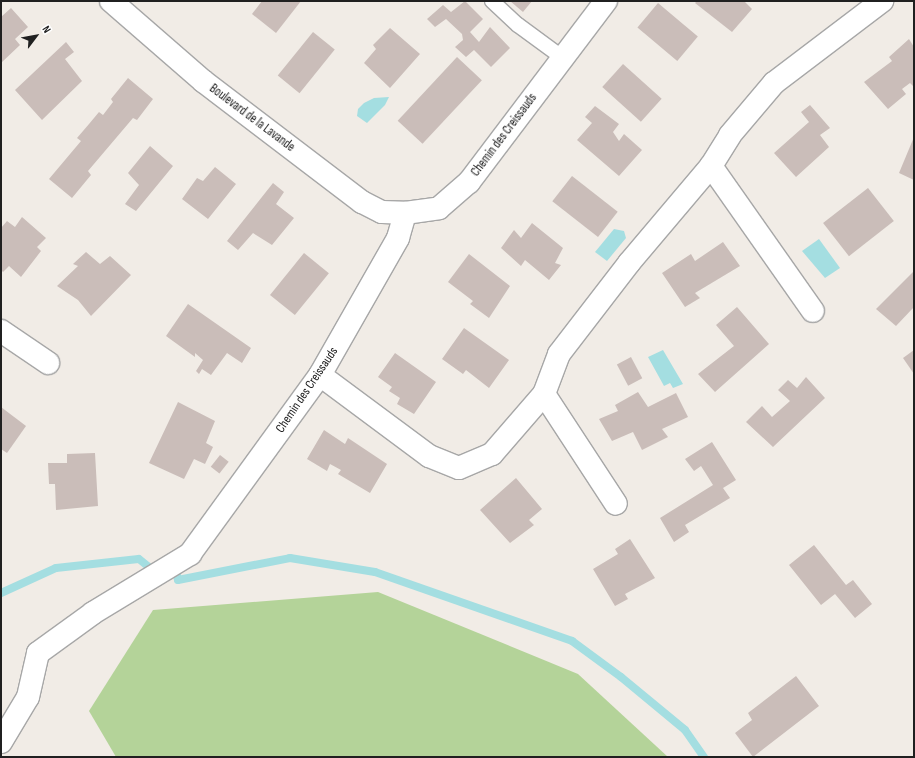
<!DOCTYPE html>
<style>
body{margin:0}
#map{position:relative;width:915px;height:758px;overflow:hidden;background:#f1ece6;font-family:"Sofia Sans Condensed",sans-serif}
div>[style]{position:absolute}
.forest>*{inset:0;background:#b4d399}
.water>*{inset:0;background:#a4dee1}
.stream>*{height:8px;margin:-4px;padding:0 4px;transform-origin:4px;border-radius:4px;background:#a4dee1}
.building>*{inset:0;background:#cabdb9;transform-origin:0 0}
.roads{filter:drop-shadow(1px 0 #a7a7a7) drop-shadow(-1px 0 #a7a7a7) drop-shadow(0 1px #a7a7a7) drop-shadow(0 -1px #a7a7a7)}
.lane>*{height:14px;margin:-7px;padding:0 7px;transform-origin:7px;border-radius:7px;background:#fff}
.street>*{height:22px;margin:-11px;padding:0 11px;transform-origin:11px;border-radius:11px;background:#fff}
span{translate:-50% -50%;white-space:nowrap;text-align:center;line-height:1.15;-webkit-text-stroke:4px #fff;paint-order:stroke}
.street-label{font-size:13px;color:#202020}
.frame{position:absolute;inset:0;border:2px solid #202020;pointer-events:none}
.north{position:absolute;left:16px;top:16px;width:40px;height:40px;-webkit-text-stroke:3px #fff;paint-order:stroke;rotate:58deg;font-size:11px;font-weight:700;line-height:16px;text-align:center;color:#202020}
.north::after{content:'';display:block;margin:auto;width:14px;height:18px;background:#202020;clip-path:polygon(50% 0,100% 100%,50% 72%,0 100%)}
</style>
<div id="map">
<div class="forest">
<div style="clip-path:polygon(378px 592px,578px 674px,668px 757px,116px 757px,89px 711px,153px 610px)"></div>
</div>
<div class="water">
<div style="clip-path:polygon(389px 97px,385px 105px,367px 123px,357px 116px,358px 109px,364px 103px,374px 98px)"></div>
<div style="clip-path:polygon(614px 229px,624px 231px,626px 238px,607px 261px,595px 252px)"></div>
<div style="clip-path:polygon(819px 239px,840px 268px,825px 278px,802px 251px)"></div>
<div style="clip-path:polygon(663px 350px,683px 384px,673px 388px,670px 383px,664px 386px,648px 357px)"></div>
</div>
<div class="stream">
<div style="left:176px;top:570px;width:10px;rotate:79deg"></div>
<div style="left:178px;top:580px;width:114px;rotate:-11.1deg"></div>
<div style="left:290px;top:558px;width:86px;rotate:9.4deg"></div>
<div style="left:375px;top:572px;width:209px;rotate:19.3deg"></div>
<div style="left:572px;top:641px;width:61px;rotate:36.3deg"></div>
<div style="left:621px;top:677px;width:83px;rotate:39.6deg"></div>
<div style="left:685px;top:730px;width:33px;rotate:55deg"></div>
<div style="left:1px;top:593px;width:60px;rotate:-24.4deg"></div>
<div style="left:56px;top:568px;width:83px;rotate:-6.2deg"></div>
<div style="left:139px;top:559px;width:14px;rotate:39deg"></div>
</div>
<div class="building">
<div style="clip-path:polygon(262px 1px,301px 1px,276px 33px,252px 14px)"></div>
<div style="clip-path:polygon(465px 1px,483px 19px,470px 32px,479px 42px,490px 27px,510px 48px,491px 67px,474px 50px,466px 57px,455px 47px,463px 40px,462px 34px,446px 19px,435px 27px,427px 19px,443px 5px,451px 12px)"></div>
<div style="clip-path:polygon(510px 1px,532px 1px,523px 12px)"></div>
<div style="clip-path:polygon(697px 1px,744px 1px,752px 9px,732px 32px,695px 3px)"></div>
<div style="left:658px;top:3px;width:52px;height:32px;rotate:40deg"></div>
<div style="clip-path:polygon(11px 8px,28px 27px,15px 39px,20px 45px,1px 63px,1px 17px)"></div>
<div style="clip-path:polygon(390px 28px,420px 54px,390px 88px,364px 63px,376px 49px,373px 45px)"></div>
<div style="left:313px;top:32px;width:28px;height:56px;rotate:39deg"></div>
<div style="clip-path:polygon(909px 39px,914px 47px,914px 87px,910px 83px,902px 89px,906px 94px,888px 109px,864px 82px,892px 61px,889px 57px)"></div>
<div style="clip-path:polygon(66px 42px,74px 52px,65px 59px,82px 81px,42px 120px,15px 90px)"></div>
<div style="left:457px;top:57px;width:34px;height:87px;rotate:43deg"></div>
<div style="left:623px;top:64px;width:52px;height:31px;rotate:42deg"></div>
<div style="clip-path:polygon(128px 78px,153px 99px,137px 120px,133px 118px,88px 171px,91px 175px,72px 198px,49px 179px,81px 141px,77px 138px,89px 124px,99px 112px,103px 115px,113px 102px,111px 99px)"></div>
<div style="clip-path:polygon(810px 105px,830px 128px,820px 135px,829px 147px,796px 177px,774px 153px,809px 122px,801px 112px)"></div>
<div style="clip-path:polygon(595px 106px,619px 124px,613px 132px,619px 141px,624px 134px,642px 150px,619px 176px,577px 140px,592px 123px,585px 117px)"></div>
<div style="clip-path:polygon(914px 137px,914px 180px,899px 173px)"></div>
<div style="clip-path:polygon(150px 146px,173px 166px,136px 211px,125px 204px,139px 185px,128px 173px)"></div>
<div style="clip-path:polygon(215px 167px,236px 184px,208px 219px,182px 199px,197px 178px,203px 181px)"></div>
<div style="left:572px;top:176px;width:58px;height:32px;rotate:38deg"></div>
<div style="clip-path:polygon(273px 183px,284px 192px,276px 204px,294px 218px,272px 245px,253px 233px,238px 250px,227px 241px)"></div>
<div style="left:868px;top:188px;width:42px;height:57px;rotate:52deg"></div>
<div style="clip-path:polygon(22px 217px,46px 238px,37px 247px,41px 251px,21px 277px,9px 266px,3px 272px,1px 270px,1px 228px,7px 221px,15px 227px)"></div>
<div style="clip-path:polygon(532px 223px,563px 248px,555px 263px,561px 265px,549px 280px,525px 260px,521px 266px,501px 248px,514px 230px,521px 238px)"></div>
<div style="clip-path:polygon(723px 242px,740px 266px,695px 293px,700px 298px,685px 307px,662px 273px,691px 254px,695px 261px)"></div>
<div style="clip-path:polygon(86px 252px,100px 264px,110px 256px,131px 275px,91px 316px,78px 300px,57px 286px,78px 266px,73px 264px)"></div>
<div style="left:304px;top:253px;width:32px;height:54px;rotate:39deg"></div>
<div style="clip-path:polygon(469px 254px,510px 286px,489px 318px,470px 304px,473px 301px,448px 282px)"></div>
<div style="clip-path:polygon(914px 271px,914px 307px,896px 326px,876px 309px)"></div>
<div style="clip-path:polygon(188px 304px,251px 348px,242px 363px,227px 353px,211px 375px,202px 369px,199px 374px,196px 371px,203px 360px,195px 353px,195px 357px,166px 336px)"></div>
<div style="clip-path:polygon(737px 307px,769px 344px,715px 392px,698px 374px,734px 346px,716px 325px)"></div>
<div style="clip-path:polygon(464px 328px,509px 360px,489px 388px,466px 370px,463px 374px,442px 359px)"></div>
<div style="clip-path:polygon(914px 350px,914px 374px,903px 358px)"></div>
<div style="clip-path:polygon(395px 353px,436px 382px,414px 414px,397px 404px,400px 398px,389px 391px,392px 387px,378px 377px)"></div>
<div style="left:631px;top:357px;width:24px;height:16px;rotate:62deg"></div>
<div style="clip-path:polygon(806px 377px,825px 398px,773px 447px,746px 422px,762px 406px,772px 417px,790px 401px,778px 390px,788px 380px,797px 388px)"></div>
<div style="clip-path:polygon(638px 392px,648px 407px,676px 393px,688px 417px,662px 429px,668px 437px,642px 450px,633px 432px,612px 441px,599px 419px,618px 411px,615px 405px)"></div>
<div style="clip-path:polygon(178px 402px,215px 421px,206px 443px,213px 447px,205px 464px,194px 459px,184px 479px,149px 463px)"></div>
<div style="clip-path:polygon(1px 407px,26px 426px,7px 453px,1px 449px)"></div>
<div style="clip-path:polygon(324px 430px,345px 444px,348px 438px,387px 464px,370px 493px,338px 474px,341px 470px,330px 464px,327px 471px,307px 459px)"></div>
<div style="clip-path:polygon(712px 442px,736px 480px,723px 488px,730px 498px,685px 525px,689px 532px,674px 542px,660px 518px,713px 485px,701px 466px,694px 471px,685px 459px)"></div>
<div style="clip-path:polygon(95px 453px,98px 506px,56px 510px,55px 484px,49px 484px,48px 463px,67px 463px,67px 454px)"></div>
<div style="left:220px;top:455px;width:11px;height:15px;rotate:38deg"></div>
<div style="clip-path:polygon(516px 478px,542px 509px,529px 520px,534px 525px,510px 543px,480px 510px)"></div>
<div style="clip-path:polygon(630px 539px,655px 578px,625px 594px,628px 599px,615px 606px,593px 569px,618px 554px,615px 549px)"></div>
<div style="clip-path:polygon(814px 545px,846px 585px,853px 580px,872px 604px,855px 618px,835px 594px,821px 605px,789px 565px)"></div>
<div style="clip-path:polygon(796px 676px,819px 706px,753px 757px,735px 733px,752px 720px,748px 713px)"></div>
</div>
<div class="roads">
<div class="lane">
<div style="left:492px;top:1px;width:35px;rotate:43deg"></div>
<div style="left:518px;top:25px;width:56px;rotate:36.3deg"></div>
</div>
<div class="street">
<div style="left:111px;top:1px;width:122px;rotate:41deg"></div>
<div style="left:203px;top:81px;width:200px;rotate:37.3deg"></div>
<div style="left:362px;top:202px;width:22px;rotate:27deg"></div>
<div style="left:382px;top:212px;width:23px;rotate:2deg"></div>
<div style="left:405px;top:213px;width:34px;rotate:-8deg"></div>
<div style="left:439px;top:208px;width:40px;rotate:-41deg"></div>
<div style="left:469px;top:182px;width:227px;rotate:-52.9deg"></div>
<div style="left:711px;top:166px;width:177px;rotate:54.9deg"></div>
<div style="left:1px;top:331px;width:57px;rotate:34.2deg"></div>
<div style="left:320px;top:375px;width:136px;rotate:36.6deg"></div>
<div style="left:429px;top:456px;width:32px;rotate:22deg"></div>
<div style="left:459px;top:468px;width:36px;rotate:-23deg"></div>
<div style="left:492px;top:454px;width:79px;rotate:-49.1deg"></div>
<div style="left:544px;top:394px;width:43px;rotate:-69.4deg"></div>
<div style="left:559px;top:354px;width:115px;rotate:-52.4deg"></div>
<div style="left:629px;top:263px;width:127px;rotate:-49.8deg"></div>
<div style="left:711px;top:166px;width:36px;rotate:-58deg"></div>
<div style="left:730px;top:135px;width:68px;rotate:-49.8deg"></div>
<div style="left:774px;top:83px;width:136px;rotate:-37.2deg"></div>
<div style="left:544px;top:394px;width:131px;rotate:56.8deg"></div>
<div style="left:1px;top:742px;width:52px;rotate:-59deg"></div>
<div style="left:28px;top:697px;width:45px;rotate:-77.2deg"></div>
<div style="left:38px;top:653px;width:68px;rotate:-36deg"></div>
<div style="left:93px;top:613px;width:114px;rotate:-31.3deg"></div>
<div style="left:190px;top:554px;width:221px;rotate:-54deg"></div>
<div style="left:320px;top:375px;width:158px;rotate:-60.3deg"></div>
<div style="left:398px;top:238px;width:26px;rotate:-74deg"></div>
</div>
</div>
<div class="street-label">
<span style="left:252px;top:118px;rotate:37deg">Boulevard de la Lavande</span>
<span style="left:504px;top:135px;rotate:-53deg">Chemin des Creissauds</span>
<span style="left:307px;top:390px;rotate:-56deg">Chemin des Creissauds</span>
</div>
<div class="frame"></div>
<div class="north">N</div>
</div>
